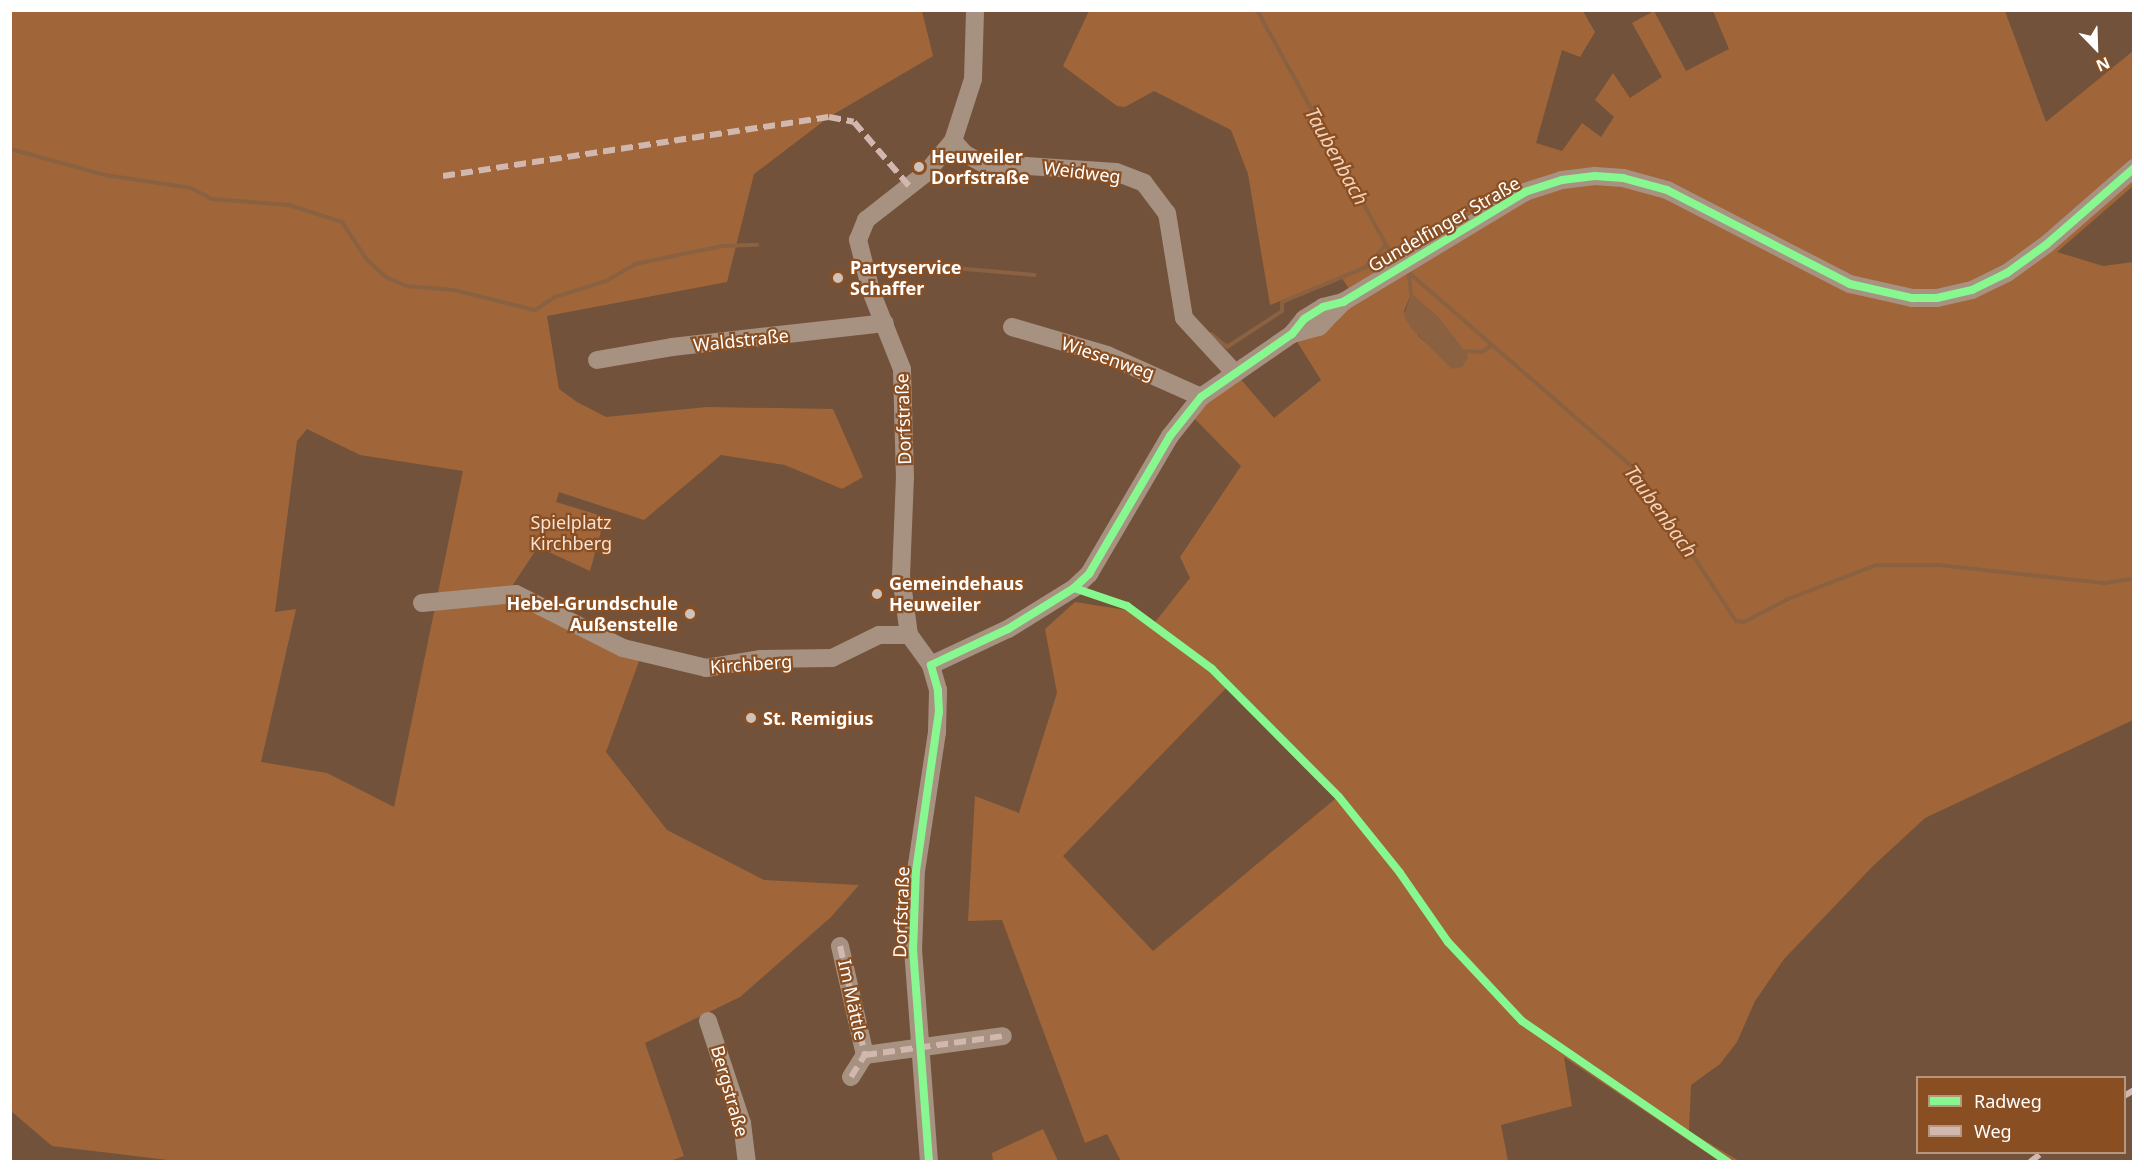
<!DOCTYPE html>
<meta charset="utf-8">
<style>
body{margin:0}
#map{position:relative;width:2144px;height:1172px;overflow:hidden;background:#72523a;font-family:"Noto Sans",sans-serif}
div>[style]{position:absolute}
.green>*{inset:0;background:#a0663a}
.water>*{inset:0;background:#8a6141}
.stream>*{height:4px;margin:-2px;padding:0 2px;transform-origin:2px;border-radius:2px;background:#8a6141}
.minor>*{height:18px;margin:-9px;padding:0 9px;transform-origin:9px;border-radius:9px;background:#a79281}
.quiet>*{height:6px;margin-top:-3px;transform-origin:0;background:repeating-linear-gradient(90deg,#d1b7ad 0 12px,transparent 0 18px)}
.cycleway>*{height:8px;margin:-4px;padding:0 4px;transform-origin:4px;border-radius:4px;background:#87f88f}
.dots>*{width:16px;height:16px;translate:-50% -50%;box-sizing:border-box;border:3px solid #894f23;border-radius:50%}
span{translate:-50% -50%;white-space:nowrap;text-align:center;line-height:1.15;-webkit-text-stroke:4.5px #894f23;paint-order:stroke}
.poi-label{font-size:18px;color:#fff;font-weight:700}
.left{translate:0 -50%;text-align:left}
.right{translate:-100% -50%;text-align:right}
.street-label{font-size:18px;color:#fff}
.park-label{font-size:18px;color:#f7e2d3}
.water-label{font-size:20px;color:#f1d1ba;font-style:italic}
.frame{position:absolute;inset:0;border:12px solid #fff;pointer-events:none}
.legend{position:absolute;left:1916px;top:1076px;width:210px;height:78px;box-sizing:border-box;background:#894f23;border:2px solid #b8957b;margin:0;padding:8px 10px;list-style:none;font-size:18px;color:#fff}
.legend li{display:flex;align-items:center;gap:12px;height:30px}
.legend b{width:30px;border:2px solid #b8957b}
.north{position:absolute;left:2066px;top:18px;width:60px;height:60px;-webkit-text-stroke:4px #894f23;paint-order:stroke;rotate:157deg;font-size:16px;font-weight:700;line-height:24px;text-align:center;color:#fff}
.north::after{content:'';display:block;margin:auto;width:21px;height:27px;background:#fff;clip-path:polygon(50% 0,100% 100%,50% 72%,0 100%)}
</style>
<div id="map">
<div class="green">
<div style="clip-path:polygon(evenodd,10px 11px,922px 11px,933px 56px,829px 117px,754px 174px,727px 282px,547px 316px,559px 389px,577px 402px,606px 417px,707px 407px,833px 409px,863px 477px,842px 489px,785px 465px,721px 455px,644px 520px,559px 492px,556px 502px,605px 517px,590px 571px,538px 547px,512px 586px,642px 653px,606px 752px,667px 830px,764px 880px,859px 885px,831px 917px,740px 997px,645px 1043px,684px 1156px,667px 1162px,176px 1161px,52px 1146px,11px 1111px,10px 11px,307px 429px,360px 455px,463px 471px,394px 807px,327px 773px,261px 762px,296px 609px,275px 612px,297px 441px,307px 429px)"></div>
<div style="clip-path:polygon(evenodd,1089px 11px,1583px 11px,1595px 32px,1580px 57px,1562px 50px,1536px 143px,1562px 151px,1582px 123px,1601px 137px,1614px 117px,1595px 100px,1613px 73px,1630px 98px,1662px 77px,1632px 23px,1654px 11px,1686px 71px,1729px 49px,1713px 11px,2005px 11px,2046px 122px,2133px 51px,2133px 186px,2057px 252px,2103px 266px,2133px 262px,2133px 720px,1925px 818px,1873px 866px,1784px 959px,1755px 1001px,1737px 1042px,1720px 1064px,1691px 1085px,1689px 1131px,1739px 1161px,1719px 1161px,1564px 1057px,1572px 1106px,1501px 1125px,1508px 1161px,1121px 1161px,1107px 1134px,1085px 1143px,1002px 920px,968px 921px,975px 796px,1019px 813px,1057px 693px,1045px 629px,1075px 602px,1126px 610px,1152px 626px,1190px 578px,1180px 557px,1241px 466px,1193px 417px,1238px 376px,1274px 418px,1321px 380px,1296px 340px,1322px 332px,1335px 324px,1346px 310px,1350px 290px,1341px 277px,1270px 305px,1248px 174px,1231px 130px,1154px 91px,1125px 107px,1117px 106px,1063px 66px,1089px 11px,1411px 294px,1439px 318px,1457px 369px,1419px 337px,1404px 311px,1411px 294px,1089px 11px,1231px 683px,1341px 794px,1153px 951px,1063px 856px,1231px 683px)"></div>
<div style="clip-path:polygon(1043px 1129px,1058px 1161px,993px 1161px,992px 1153px)"></div>
</div>
<div class="water">
<div style="clip-path:polygon(1411px 293px,1439px 318px,1465px 351px,1468px 358px,1462px 367px,1452px 369px,1411px 328px,1404px 316px)"></div>
</div>
<div class="stream">
<div style="left:1257px;top:10px;width:268px;rotate:61.2deg"></div>
<div style="left:1386px;top:245px;width:23px;rotate:52deg"></div>
<div style="left:10px;top:149px;width:98px;rotate:15.3deg"></div>
<div style="left:105px;top:175px;width:87px;rotate:8.6deg"></div>
<div style="left:191px;top:188px;width:24px;rotate:28deg"></div>
<div style="left:212px;top:199px;width:77px;rotate:4.5deg"></div>
<div style="left:289px;top:205px;width:56px;rotate:17.8deg"></div>
<div style="left:342px;top:222px;width:45px;rotate:56.7deg"></div>
<div style="left:367px;top:260px;width:25px;rotate:42deg"></div>
<div style="left:386px;top:277px;width:22px;rotate:24deg"></div>
<div style="left:406px;top:286px;width:48px;rotate:4.8deg"></div>
<div style="left:454px;top:290px;width:83px;rotate:13.9deg"></div>
<div style="left:535px;top:310px;width:24px;rotate:-33deg"></div>
<div style="left:555px;top:297px;width:53px;rotate:-17.4deg"></div>
<div style="left:606px;top:281px;width:34px;rotate:-30deg"></div>
<div style="left:635px;top:264px;width:89px;rotate:-11.7deg"></div>
<div style="left:722px;top:246px;width:35px;rotate:-2deg"></div>
<div style="left:882px;top:266px;width:37px;rotate:-2deg"></div>
<div style="left:919px;top:265px;width:116px;rotate:4.9deg"></div>
<div style="left:1407px;top:271px;width:305px;rotate:41deg"></div>
<div style="left:1637px;top:471px;width:180px;rotate:56.6deg"></div>
<div style="left:1736px;top:621px;width:8px;rotate:7deg"></div>
<div style="left:1744px;top:622px;width:50px;rotate:-27.6deg"></div>
<div style="left:1788px;top:599px;width:94px;rotate:-21.1deg"></div>
<div style="left:1876px;top:565px;width:62px"></div>
<div style="left:1938px;top:565px;width:167px;rotate:6.2deg"></div>
<div style="left:2104px;top:583px;width:30px;rotate:-8deg"></div>
<div style="left:1409px;top:275px;width:18px;rotate:84deg"></div>
<div style="left:1211px;top:334px;width:21px;rotate:39deg"></div>
<div style="left:1227px;top:347px;width:66px;rotate:-33.2deg"></div>
<div style="left:1282px;top:311px;width:9px;rotate:-90deg"></div>
<div style="left:1282px;top:302px;width:91px;rotate:-22.6deg"></div>
<div style="left:1366px;top:267px;width:30px;rotate:-48deg"></div>
<div style="left:1465px;top:351px;width:17px;rotate:3deg"></div>
<div style="left:1482px;top:352px;width:11px;rotate:-34deg"></div>
</div>
<div class="minor">
<div style="left:953px;top:141px;width:18px;rotate:47deg"></div>
<div style="left:965px;top:154px;width:19px;rotate:28deg"></div>
<div style="left:982px;top:163px;width:134px;rotate:3.8deg"></div>
<div style="left:1116px;top:172px;width:30px;rotate:21deg"></div>
<div style="left:1144px;top:183px;width:38px;rotate:53deg"></div>
<div style="left:1167px;top:213px;width:106px;rotate:80.8deg"></div>
<div style="left:1184px;top:318px;width:74px;rotate:47.2deg"></div>
<div style="left:1012px;top:327px;width:99px;rotate:16.4deg"></div>
<div style="left:1107px;top:355px;width:103px;rotate:24.1deg"></div>
<div style="left:1292px;top:334px;width:28px;rotate:-15deg"></div>
<div style="left:1319px;top:327px;width:35px;rotate:-46deg"></div>
<div style="left:597px;top:360px;width:76px;rotate:-9.8deg"></div>
<div style="left:672px;top:347px;width:214px;rotate:-6.4deg"></div>
<div style="left:422px;top:603px;width:94px;rotate:-5.5deg"></div>
<div style="left:516px;top:594px;width:120px;rotate:26.8deg"></div>
<div style="left:623px;top:648px;width:85px;rotate:13.5deg"></div>
<div style="left:706px;top:668px;width:56px;rotate:-9.3deg"></div>
<div style="left:761px;top:659px;width:71px;rotate:-0.8deg"></div>
<div style="left:832px;top:658px;width:52px;rotate:-26.1deg"></div>
<div style="left:879px;top:635px;width:30px"></div>
<div style="left:931px;top:665px;width:85px;rotate:-25.1deg"></div>
<div style="left:1008px;top:629px;width:78px;rotate:-31.8deg"></div>
<div style="left:1074px;top:588px;width:21px;rotate:-43deg"></div>
<div style="left:1089px;top:574px;width:160px;rotate:-59.6deg"></div>
<div style="left:1170px;top:436px;width:50px;rotate:-51.5deg"></div>
<div style="left:1201px;top:397px;width:111px;rotate:-34.7deg"></div>
<div style="left:1292px;top:334px;width:19px;rotate:-51deg"></div>
<div style="left:1304px;top:319px;width:22px;rotate:-32deg"></div>
<div style="left:1323px;top:307px;width:21px;rotate:-14deg"></div>
<div style="left:1343px;top:302px;width:213px;rotate:-31.1deg"></div>
<div style="left:1525px;top:192px;width:39px;rotate:-18deg"></div>
<div style="left:1562px;top:180px;width:33px;rotate:-7deg"></div>
<div style="left:1595px;top:176px;width:28px;rotate:4deg"></div>
<div style="left:1623px;top:178px;width:46px;rotate:15.3deg"></div>
<div style="left:1667px;top:190px;width:206px;rotate:27.2deg"></div>
<div style="left:1850px;top:284px;width:64px;rotate:12.7deg"></div>
<div style="left:1912px;top:298px;width:25px"></div>
<div style="left:1937px;top:298px;width:36px;rotate:-13deg"></div>
<div style="left:1972px;top:290px;width:39px;rotate:-26deg"></div>
<div style="left:2007px;top:273px;width:49px;rotate:-35.9deg"></div>
<div style="left:2047px;top:244px;width:116px;rotate:-41.1deg"></div>
<div style="left:840px;top:946px;width:112px;rotate:77.1deg"></div>
<div style="left:865px;top:1055px;width:139px;rotate:-7.8deg"></div>
<div style="left:708px;top:1021px;width:108px;rotate:71.6deg"></div>
<div style="left:742px;top:1123px;width:39px;rotate:83deg"></div>
<div style="left:851px;top:1077px;width:26px;rotate:-58deg"></div>
<div style="left:929px;top:1162px;width:212px;rotate:-94.3deg"></div>
<div style="left:913px;top:951px;width:80px;rotate:-87.9deg"></div>
<div style="left:916px;top:871px;width:141px;rotate:-81.4deg"></div>
<div style="left:937px;top:732px;width:42px;rotate:-88.6deg"></div>
<div style="left:938px;top:690px;width:26px;rotate:-106deg"></div>
<div style="left:931px;top:665px;width:37px;rotate:-126deg"></div>
<div style="left:909px;top:635px;width:60px;rotate:-97.7deg"></div>
<div style="left:901px;top:576px;width:98px;rotate:-87.7deg"></div>
<div style="left:905px;top:478px;width:109px;rotate:-91.6deg"></div>
<div style="left:902px;top:369px;width:84px;rotate:-111.7deg"></div>
<div style="left:871px;top:291px;width:53px;rotate:-104.3deg"></div>
<div style="left:858px;top:240px;width:22px;rotate:-68deg"></div>
<div style="left:866px;top:220px;width:76px;rotate:-38.1deg"></div>
<div style="left:926px;top:173px;width:42px;rotate:-49.8deg"></div>
<div style="left:953px;top:141px;width:65px;rotate:-72.1deg"></div>
<div style="left:973px;top:79px;width:69px;rotate:-88.3deg"></div>
</div>
<div class="quiet">
<div style="left:443px;top:176px;width:390px;rotate:-8.7deg"></div>
<div style="left:829px;top:117px;width:25px;rotate:11deg"></div>
<div style="left:854px;top:122px;width:86px;rotate:49.3deg"></div>
<div style="left:840px;top:946px;width:112px;rotate:77.1deg"></div>
<div style="left:865px;top:1055px;width:139px;rotate:-7.8deg"></div>
<div style="left:851px;top:1077px;width:26px;rotate:-58deg"></div>
<div style="left:2124px;top:1096px;width:12px;rotate:-31deg"></div>
<div style="left:2030px;top:1162px;width:16px;rotate:-38deg"></div>
</div>
<div class="cycleway">
<div style="left:1074px;top:588px;width:56px;rotate:18.8deg"></div>
<div style="left:1127px;top:606px;width:106px;rotate:36.5deg"></div>
<div style="left:1212px;top:669px;width:180px;rotate:45.2deg"></div>
<div style="left:1339px;top:797px;width:97px;rotate:51.2deg"></div>
<div style="left:1400px;top:873px;width:84px;rotate:55.2deg"></div>
<div style="left:1448px;top:942px;width:108px;rotate:46.9deg"></div>
<div style="left:1522px;top:1021px;width:250px;rotate:34.4deg"></div>
<div style="left:929px;top:1162px;width:212px;rotate:-94.3deg"></div>
<div style="left:913px;top:951px;width:80px;rotate:-87.9deg"></div>
<div style="left:916px;top:871px;width:161px;rotate:-81.8deg"></div>
<div style="left:939px;top:712px;width:22px;rotate:-93deg"></div>
<div style="left:938px;top:690px;width:26px;rotate:-106deg"></div>
<div style="left:931px;top:665px;width:85px;rotate:-25.1deg"></div>
<div style="left:1008px;top:629px;width:78px;rotate:-31.8deg"></div>
<div style="left:1074px;top:588px;width:21px;rotate:-43deg"></div>
<div style="left:1089px;top:574px;width:160px;rotate:-59.6deg"></div>
<div style="left:1170px;top:436px;width:50px;rotate:-51.5deg"></div>
<div style="left:1201px;top:397px;width:111px;rotate:-34.7deg"></div>
<div style="left:1292px;top:334px;width:19px;rotate:-51deg"></div>
<div style="left:1304px;top:319px;width:22px;rotate:-32deg"></div>
<div style="left:1323px;top:307px;width:21px;rotate:-14deg"></div>
<div style="left:1343px;top:302px;width:213px;rotate:-31.1deg"></div>
<div style="left:1525px;top:192px;width:39px;rotate:-18deg"></div>
<div style="left:1562px;top:180px;width:33px;rotate:-7deg"></div>
<div style="left:1595px;top:176px;width:28px;rotate:4deg"></div>
<div style="left:1623px;top:178px;width:46px;rotate:15.3deg"></div>
<div style="left:1667px;top:190px;width:206px;rotate:27.2deg"></div>
<div style="left:1850px;top:284px;width:64px;rotate:12.7deg"></div>
<div style="left:1912px;top:298px;width:25px"></div>
<div style="left:1937px;top:298px;width:36px;rotate:-13deg"></div>
<div style="left:1972px;top:290px;width:39px;rotate:-26deg"></div>
<div style="left:2007px;top:273px;width:49px;rotate:-35.9deg"></div>
<div style="left:2047px;top:244px;width:116px;rotate:-41.1deg"></div>
</div>
<div class="dots">
<div style="left:919px;top:167px;background:#cec2ba"></div>
<div style="left:838px;top:278px;background:#cec2ba"></div>
<div style="left:877px;top:594px;background:#cec2ba"></div>
<div style="left:690px;top:614px;background:#cec2ba"></div>
<div style="left:751px;top:718px;background:#cec2ba"></div>
</div>
<div class="poi-label">
<span class="left" style="left:931px;top:167px">Heuweiler<br>Dorfstraße</span>
<span class="left" style="left:850px;top:278px">Partyservice<br>Schaffer</span>
<span class="left" style="left:889px;top:594px">Gemeindehaus<br>Heuweiler</span>
<span class="right" style="left:678px;top:614px">Hebel-Grundschule<br>Außenstelle</span>
<span class="left" style="left:763px;top:718px">St. Remigius</span>
</div>
<div class="street-label">
<span style="left:1082px;top:172px;rotate:7deg">Weidweg</span>
<span style="left:1444px;top:224px;rotate:-30deg">Gundelfinger Straße</span>
<span style="left:741px;top:340px;rotate:-6deg">Waldstraße</span>
<span style="left:1108px;top:358px;rotate:19deg">Wiesenweg</span>
<span style="left:903px;top:419px;rotate:-92deg">Dorfstraße</span>
<span style="left:751px;top:664px;rotate:-4deg">Kirchberg</span>
<span style="left:901px;top:912px;rotate:-88deg">Dorfstraße</span>
<span style="left:853px;top:1000px;rotate:78deg">Im Mättle</span>
<span style="left:730px;top:1091px;rotate:74deg">Bergstraße</span>
</div>
<div class="park-label">
<span style="left:571px;top:533px">Spielplatz<br>Kirchberg</span>
</div>
<div class="water-label">
<span style="left:1337px;top:156px;rotate:61deg">Taubenbach</span>
<span style="left:1661px;top:511px;rotate:54deg">Taubenbach</span>
</div>
<div class="frame"></div>
<ul class="legend">
<li><b style="height:8px;background:#87f88f"></b>Radweg</li>
<li><b style="height:8px;background:#d1b7ad"></b>Weg</li>
</ul>
<div class="north">N</div>
</div>
